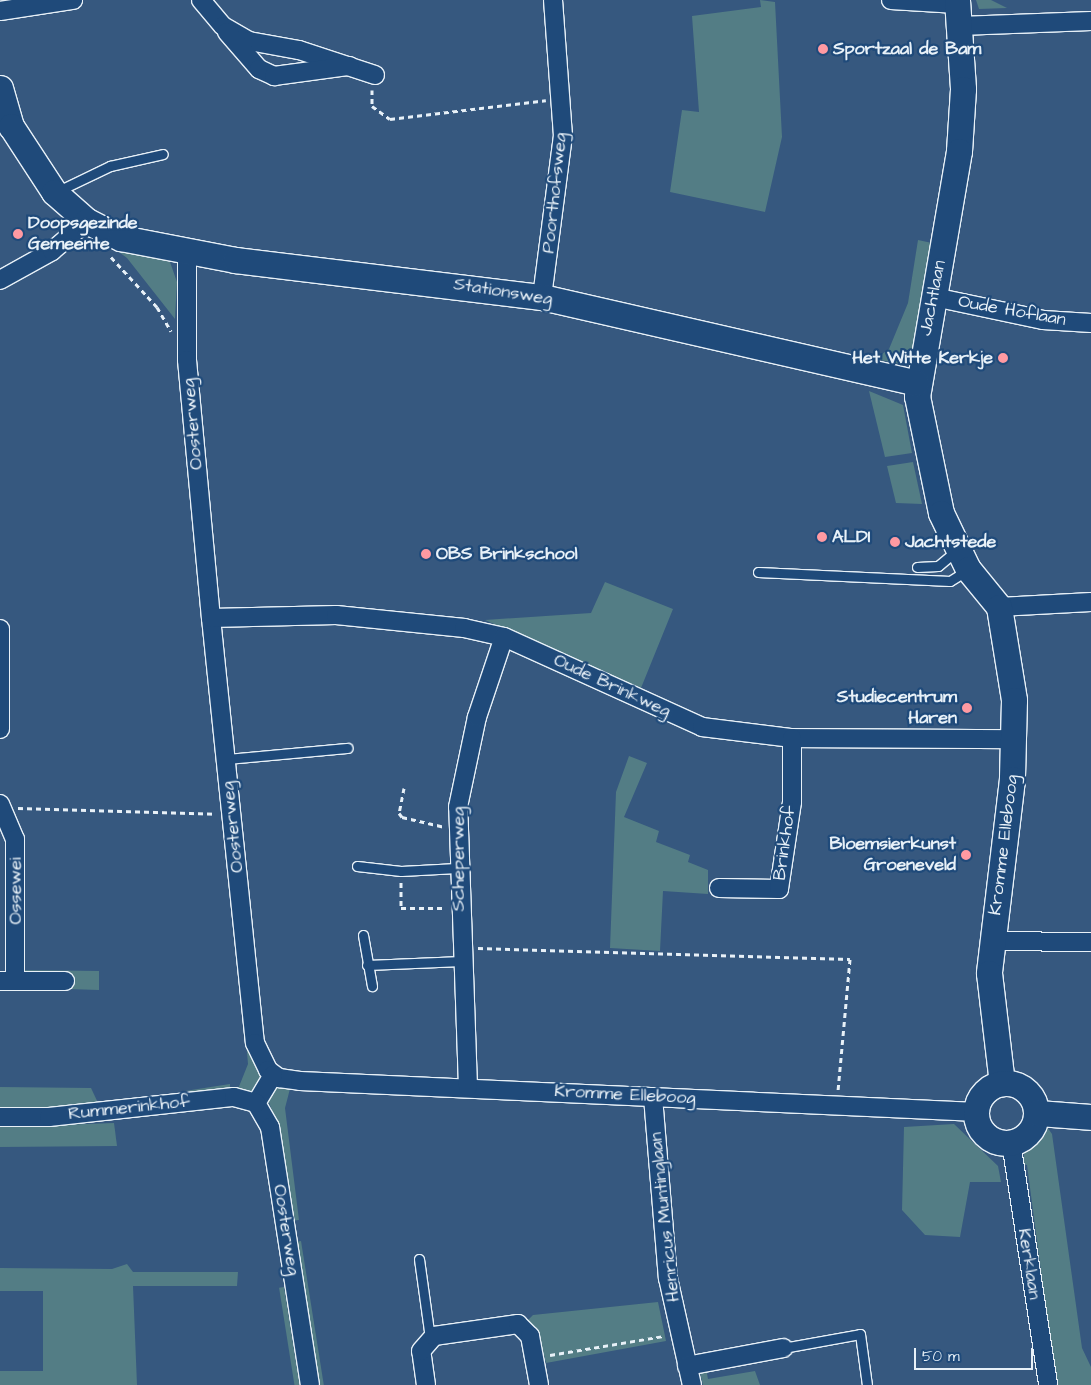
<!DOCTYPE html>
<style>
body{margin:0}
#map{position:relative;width:1091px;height:1385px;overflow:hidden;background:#36587f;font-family:"Architects Daughter",sans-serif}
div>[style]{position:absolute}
.green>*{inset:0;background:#537d85;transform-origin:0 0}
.path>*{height:3px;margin-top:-1.5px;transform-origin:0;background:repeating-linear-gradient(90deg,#e8f1f8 0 5px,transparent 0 9px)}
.roads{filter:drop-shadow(1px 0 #e8f1f8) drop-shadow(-1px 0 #e8f1f8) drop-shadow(0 1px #e8f1f8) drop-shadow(0 -1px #e8f1f8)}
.lane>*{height:9px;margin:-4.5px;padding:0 4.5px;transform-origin:4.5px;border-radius:4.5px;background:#1f4a7a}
.street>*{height:18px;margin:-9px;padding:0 9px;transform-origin:9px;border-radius:9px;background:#1f4a7a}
.secondary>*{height:25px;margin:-12.5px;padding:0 12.5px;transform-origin:12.5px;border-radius:12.5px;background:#1f4a7a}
.secondary>.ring{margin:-12.5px;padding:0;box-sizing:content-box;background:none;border:25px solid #1f4a7a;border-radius:50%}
.dots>*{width:14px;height:14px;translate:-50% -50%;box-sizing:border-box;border:2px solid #1f4a7a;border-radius:50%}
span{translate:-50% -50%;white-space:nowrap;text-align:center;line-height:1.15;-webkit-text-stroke:4.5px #1f4a7a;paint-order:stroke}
.poi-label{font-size:18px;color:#e8f1f8;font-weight:700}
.left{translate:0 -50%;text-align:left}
.right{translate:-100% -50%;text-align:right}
.street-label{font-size:18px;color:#e8f1f8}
.scale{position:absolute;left:914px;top:1348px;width:119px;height:22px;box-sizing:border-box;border:2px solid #e8f1f8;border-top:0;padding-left:6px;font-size:15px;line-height:18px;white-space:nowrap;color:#e8f1f8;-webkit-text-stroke:4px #1f4a7a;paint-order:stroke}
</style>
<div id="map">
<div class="green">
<div style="clip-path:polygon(760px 0,775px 2px,782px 137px,765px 212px,670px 192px,682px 110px,699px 112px,692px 16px,761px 7px)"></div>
<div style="clip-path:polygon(976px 0,991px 0,1007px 8px,979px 9px)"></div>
<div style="clip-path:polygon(100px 238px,170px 262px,177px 282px,175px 319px,127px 258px)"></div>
<div style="clip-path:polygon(918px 240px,932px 243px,913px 356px,901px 364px,875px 359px,889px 349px,908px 303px)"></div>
<div style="clip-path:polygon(869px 391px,903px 405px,912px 453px,885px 457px)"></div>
<div style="clip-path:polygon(913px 462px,922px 504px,896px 503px,887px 466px)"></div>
<div style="clip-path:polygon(605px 582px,673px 609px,641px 688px,485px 620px,591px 613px)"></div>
<div style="clip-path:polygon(629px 756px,647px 763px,624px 817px,659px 831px,656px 842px,690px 855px,688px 862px,708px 870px,708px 894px,663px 891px,660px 951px,610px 948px,616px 792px)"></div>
<div style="clip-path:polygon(22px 970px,99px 971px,99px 990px,68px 989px)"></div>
<div style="clip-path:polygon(246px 1041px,264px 1070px,257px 1092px,238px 1089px,248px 1064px)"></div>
<div style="clip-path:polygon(230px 1084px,230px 1091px,185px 1091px)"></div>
<div style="clip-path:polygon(291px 1085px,285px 1108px,299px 1220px,289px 1221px,275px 1118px,268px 1100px,277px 1086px)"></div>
<div style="clip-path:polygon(0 1087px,91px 1088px,99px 1105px,0 1109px)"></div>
<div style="clip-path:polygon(114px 1123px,117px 1146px,0 1147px,0 1127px)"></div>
<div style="clip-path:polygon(954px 1124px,998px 1166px,1001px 1182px,970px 1182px,960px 1237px,925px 1235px,902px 1210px,904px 1127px)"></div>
<div style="clip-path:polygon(1047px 1127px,1052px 1134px,1082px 1348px,1091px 1367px,1091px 1385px,1056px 1385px,1027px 1165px,1022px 1164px,1027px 1142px)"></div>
<div style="left:301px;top:1241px;width:146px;height:10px;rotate:81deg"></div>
<div style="clip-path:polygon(127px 1264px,133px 1272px,238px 1272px,237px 1286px,133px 1286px,137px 1385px,0 1385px,0 1371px,43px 1371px,43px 1291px,0 1291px,0 1268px,112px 1269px)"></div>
<div style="left:284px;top:1287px;width:99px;height:5px;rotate:81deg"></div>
<div style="clip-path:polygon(658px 1302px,666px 1341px,546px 1363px,537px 1328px,526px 1322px,533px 1315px)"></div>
<div style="clip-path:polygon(706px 1368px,708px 1379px,755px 1371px,760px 1385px,703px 1385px,699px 1369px)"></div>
</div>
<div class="path">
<div style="left:372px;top:90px;width:16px;rotate:90deg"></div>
<div style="left:372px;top:106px;width:22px;rotate:36deg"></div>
<div style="left:390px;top:119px;width:157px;rotate:-6.9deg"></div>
<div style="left:111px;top:257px;width:68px;rotate:47.4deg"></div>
<div style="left:157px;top:307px;width:28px;rotate:60deg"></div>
<div style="left:404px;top:788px;width:25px;rotate:101deg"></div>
<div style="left:399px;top:813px;width:5px;rotate:53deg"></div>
<div style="left:402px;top:817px;width:44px;rotate:13.1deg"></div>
<div style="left:18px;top:808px;width:198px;rotate:1.7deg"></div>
<div style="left:401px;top:882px;width:26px;rotate:90deg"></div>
<div style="left:401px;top:908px;width:45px"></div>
<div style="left:478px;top:948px;width:372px;rotate:1.7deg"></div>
<div style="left:850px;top:959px;width:132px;rotate:95.2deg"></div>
<div style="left:550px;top:1355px;width:116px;rotate:-9.5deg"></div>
</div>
<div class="roads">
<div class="lane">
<div style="left:58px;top:191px;width:58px;rotate:-25.7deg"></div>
<div style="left:110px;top:166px;width:54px;rotate:-12.8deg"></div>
<div style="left:917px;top:567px;width:21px;rotate:-3deg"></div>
<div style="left:938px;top:566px;width:25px;rotate:-40deg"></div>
<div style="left:758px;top:572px;width:192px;rotate:2.7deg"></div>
<div style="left:950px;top:581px;width:19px;rotate:-32deg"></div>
<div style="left:226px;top:759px;width:122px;rotate:-5.2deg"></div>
<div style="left:357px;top:866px;width:44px;rotate:6.5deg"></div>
<div style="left:401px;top:871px;width:56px;rotate:-3.1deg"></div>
<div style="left:363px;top:935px;width:52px;rotate:80deg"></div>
<div style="left:367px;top:965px;width:95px;rotate:-2.4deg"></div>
<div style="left:419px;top:1259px;width:73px;rotate:82.1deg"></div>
<div style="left:429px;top:1331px;width:7px;rotate:45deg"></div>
<div style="left:783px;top:1348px;width:78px;rotate:-10.3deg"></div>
<div style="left:860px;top:1334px;width:51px;rotate:82.2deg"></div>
</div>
<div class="street">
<div style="left:201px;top:0;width:34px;rotate:50deg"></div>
<div style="left:223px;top:26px;width:30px;rotate:30deg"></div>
<div style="left:249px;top:41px;width:51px;rotate:10.2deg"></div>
<div style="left:299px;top:50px;width:80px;rotate:18.2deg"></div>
<div style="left:891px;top:0;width:66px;rotate:3.5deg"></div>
<div style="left:0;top:11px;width:74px;rotate:-8.6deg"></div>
<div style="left:960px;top:26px;width:131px;rotate:-2.2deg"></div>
<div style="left:227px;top:32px;width:49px;rotate:49.1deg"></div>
<div style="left:259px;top:69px;width:17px;rotate:25deg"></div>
<div style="left:274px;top:76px;width:76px;rotate:-7.6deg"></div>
<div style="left:187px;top:253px;width:107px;rotate:90deg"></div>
<div style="left:187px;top:360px;width:259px;rotate:84.7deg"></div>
<div style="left:211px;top:618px;width:427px;rotate:84.1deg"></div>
<div style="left:255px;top:1043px;width:30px;rotate:64deg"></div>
<div style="left:268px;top:1070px;width:14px;rotate:36deg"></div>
<div style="left:279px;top:1078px;width:21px;rotate:8deg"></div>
<div style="left:300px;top:1081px;width:678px;rotate:2.62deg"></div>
<div style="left:0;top:280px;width:60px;rotate:-29.1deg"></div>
<div style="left:52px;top:251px;width:46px;rotate:-40.6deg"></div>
<div style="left:542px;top:297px;width:162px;rotate:-82.6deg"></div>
<div style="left:563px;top:136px;width:136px;rotate:-94.2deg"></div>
<div style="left:934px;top:297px;width:111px;rotate:11.9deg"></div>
<div style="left:1043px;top:320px;width:48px;rotate:3.6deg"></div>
<div style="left:999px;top:607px;width:92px;rotate:-3.1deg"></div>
<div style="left:211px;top:618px;width:125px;rotate:-1.4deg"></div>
<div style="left:336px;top:615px;width:129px;rotate:5.8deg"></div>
<div style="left:464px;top:628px;width:41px;rotate:12.7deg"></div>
<div style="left:504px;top:637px;width:217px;rotate:24.4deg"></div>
<div style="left:702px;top:727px;width:91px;rotate:7deg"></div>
<div style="left:792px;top:738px;width:224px;rotate:0.3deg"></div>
<div style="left:0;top:629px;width:100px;rotate:90deg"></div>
<div style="left:0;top:804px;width:38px;rotate:67deg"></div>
<div style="left:15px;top:839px;width:142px;rotate:90deg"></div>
<div style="left:719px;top:888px;width:60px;rotate:1deg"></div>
<div style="left:779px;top:889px;width:88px;rotate:-81.5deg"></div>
<div style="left:792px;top:802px;width:64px;rotate:-90deg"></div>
<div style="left:993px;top:941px;width:98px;rotate:0.6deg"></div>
<div style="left:0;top:981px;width:65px"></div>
<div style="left:273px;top:1075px;width:33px;rotate:121deg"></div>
<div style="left:256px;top:1103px;width:28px;rotate:60deg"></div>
<div style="left:270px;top:1127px;width:261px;rotate:81.2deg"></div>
<div style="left:468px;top:1087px;width:280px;rotate:-92deg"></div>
<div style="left:458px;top:807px;width:92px;rotate:-78.1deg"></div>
<div style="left:477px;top:717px;width:84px;rotate:-71.4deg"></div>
<div style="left:653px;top:1097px;width:182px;rotate:85.3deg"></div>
<div style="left:668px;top:1278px;width:110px;rotate:77.4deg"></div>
<div style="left:0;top:1117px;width:49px"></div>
<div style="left:49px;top:1117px;width:186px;rotate:-6.2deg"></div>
<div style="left:234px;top:1097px;width:23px;rotate:15deg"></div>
<div style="left:1011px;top:1142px;width:246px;rotate:81.3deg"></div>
<div style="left:687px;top:1366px;width:98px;rotate:-10.6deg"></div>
<div style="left:426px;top:1385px;width:34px;rotate:-98deg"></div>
<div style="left:421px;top:1351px;width:20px;rotate:-49deg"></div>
<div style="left:434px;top:1336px;width:85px;rotate:-8.1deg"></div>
<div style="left:518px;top:1324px;width:17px;rotate:45deg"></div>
<div style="left:530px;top:1336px;width:50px;rotate:79.6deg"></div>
</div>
<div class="secondary">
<div style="left:957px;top:0;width:89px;rotate:86.1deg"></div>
<div style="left:963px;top:89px;width:62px;rotate:93.7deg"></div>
<div style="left:959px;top:151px;width:249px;rotate:99.7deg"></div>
<div style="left:917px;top:396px;width:119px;rotate:78.4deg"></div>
<div style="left:941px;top:513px;width:62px;rotate:64.3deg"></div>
<div style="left:968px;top:569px;width:49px;rotate:50.8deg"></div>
<div style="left:999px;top:607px;width:94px;rotate:80.8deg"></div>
<div style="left:1014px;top:700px;width:79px;rotate:91.5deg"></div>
<div style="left:1012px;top:779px;width:195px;rotate:96.8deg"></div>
<div style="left:989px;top:973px;width:111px;rotate:83.3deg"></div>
<div style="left:0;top:88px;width:40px;rotate:74deg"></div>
<div style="left:11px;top:126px;width:79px;rotate:56.9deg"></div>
<div style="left:54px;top:192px;width:44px;rotate:41.3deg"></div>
<div style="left:87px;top:221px;width:38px;rotate:27deg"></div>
<div style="left:121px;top:238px;width:116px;rotate:10.9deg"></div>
<div style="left:235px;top:260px;width:309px;rotate:6.9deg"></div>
<div style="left:542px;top:297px;width:384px;rotate:12.9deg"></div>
<div class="ring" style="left:976px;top:1083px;width:35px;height:35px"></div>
<div style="left:1037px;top:1113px;width:54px;rotate:4.2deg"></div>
</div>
</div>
<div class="dots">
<div style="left:823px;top:49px;background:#ff9aa2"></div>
<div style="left:18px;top:234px;background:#ff9aa2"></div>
<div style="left:1003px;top:358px;background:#ff9aa2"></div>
<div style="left:822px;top:537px;background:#ff9aa2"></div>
<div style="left:895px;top:542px;background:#ff9aa2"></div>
<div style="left:426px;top:554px;background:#ff9aa2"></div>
<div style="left:967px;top:708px;background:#ff9aa2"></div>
<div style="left:966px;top:855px;background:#ff9aa2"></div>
</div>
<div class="poi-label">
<span class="left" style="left:833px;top:49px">Sportzaal de Bam</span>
<span class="left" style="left:28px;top:234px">Doopsgezinde<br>Gemeente</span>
<span class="right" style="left:993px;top:358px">Het Witte Kerkje</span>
<span class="left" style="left:832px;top:537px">ALDI</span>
<span class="left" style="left:905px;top:542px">Jachtstede</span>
<span class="left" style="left:436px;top:554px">OBS Brinkschool</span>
<span class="right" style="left:957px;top:708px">Studiecentrum<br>Haren</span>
<span class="right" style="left:956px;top:855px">Bloemsierkunst<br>Groeneveld</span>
</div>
<div class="street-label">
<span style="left:555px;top:193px;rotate:-84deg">Poorthofsweg</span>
<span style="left:503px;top:292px;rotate:9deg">Stationsweg</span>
<span style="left:933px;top:298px;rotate:-79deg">Jachtlaan</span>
<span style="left:1012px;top:311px;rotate:10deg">Oude Hoflaan</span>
<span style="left:193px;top:424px;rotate:-95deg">Oosterweg</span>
<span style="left:612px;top:686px;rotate:25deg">Oude Brinkweg</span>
<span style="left:233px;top:827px;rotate:-96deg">Oosterweg</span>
<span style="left:785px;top:843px;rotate:-82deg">Brinkhof</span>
<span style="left:1004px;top:845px;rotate:-83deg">Kromme Elleboog</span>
<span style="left:459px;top:859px;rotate:-90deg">Scheperweg</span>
<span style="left:16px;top:891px;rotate:-90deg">Ossewei</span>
<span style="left:625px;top:1095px;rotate:3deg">Kromme Elleboog</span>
<span style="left:129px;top:1108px;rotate:-6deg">Rummerinkhof</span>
<span style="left:665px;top:1217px;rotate:-96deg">Henricus Muntinglaan</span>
<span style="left:286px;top:1230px;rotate:81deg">Oosterweg</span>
<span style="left:1029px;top:1264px;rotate:81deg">Kerklaan</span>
</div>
<div class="scale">50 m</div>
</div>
